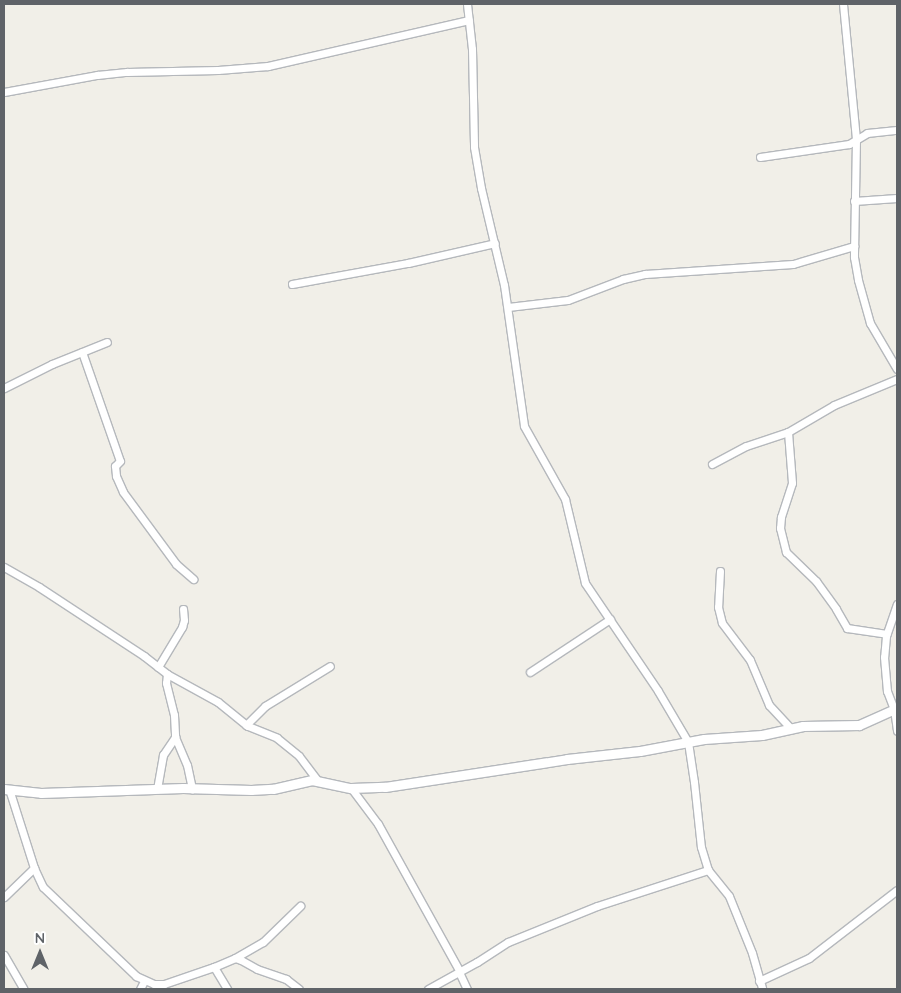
<!DOCTYPE html>
<style>
body{margin:0}
#map{position:relative;width:901px;height:993px;overflow:hidden;background:#f1efe8;font-family:Quicksand,sans-serif}
div>[style]{position:absolute}
.roads{filter:drop-shadow(1px 0 #b5b8bc) drop-shadow(-1px 0 #b5b8bc) drop-shadow(0 1px #b5b8bc) drop-shadow(0 -1px #b5b8bc)}
.minor>*{height:7px;margin:-3.5px;padding:0 3.5px;transform-origin:3.5px;border-radius:3.5px;background:#fff}
.tertiary>*{height:9px;margin:-4.5px;padding:0 4.5px;transform-origin:4.5px;border-radius:4.5px;background:#fff}
span{translate:-50% -50%;white-space:nowrap;text-align:center;line-height:1.15;-webkit-text-stroke:5px #fff;paint-order:stroke}
.frame{position:absolute;inset:0;border:5px solid #5f6368;pointer-events:none}
.north{position:absolute;left:15px;top:928px;width:50px;height:50px;-webkit-text-stroke:4px #fff;paint-order:stroke;rotate:0deg;font-size:14px;font-weight:700;line-height:20px;text-align:center;color:#5f6368}
.north::after{content:'';display:block;margin:auto;width:18px;height:22px;background:#5f6368;clip-path:polygon(50% 0,100% 100%,50% 72%,0 100%)}
</style>
<div id="map">
<div class="roads">
<div class="minor">
<div style="left:467px;top:4px;width:45px;rotate:83.7deg"></div>
<div style="left:472px;top:49px;width:98px;rotate:88.8deg"></div>
<div style="left:474px;top:147px;width:42px;rotate:80.3deg"></div>
<div style="left:481px;top:188px;width:100px;rotate:76.7deg"></div>
<div style="left:504px;top:285px;width:142px;rotate:81.9deg"></div>
<div style="left:524px;top:426px;width:84px;rotate:60.7deg"></div>
<div style="left:565px;top:499px;width:86px;rotate:76.6deg"></div>
<div style="left:585px;top:583px;width:130px;rotate:55.9deg"></div>
<div style="left:658px;top:691px;width:59px;rotate:59.5deg"></div>
<div style="left:688px;top:742px;width:40px;rotate:81.5deg"></div>
<div style="left:694px;top:782px;width:65px;rotate:83.9deg"></div>
<div style="left:701px;top:847px;width:24px;rotate:73deg"></div>
<div style="left:708px;top:870px;width:33px;rotate:51deg"></div>
<div style="left:729px;top:896px;width:61px;rotate:68deg"></div>
<div style="left:752px;top:953px;width:37px;rotate:74deg"></div>
<div style="left:843px;top:4px;width:136px;rotate:84.5deg"></div>
<div style="left:856px;top:139px;width:118px;rotate:91deg"></div>
<div style="left:854px;top:257px;width:23px;rotate:80deg"></div>
<div style="left:858px;top:280px;width:45px;rotate:74.4deg"></div>
<div style="left:870px;top:323px;width:53px;rotate:59.6deg"></div>
<div style="left:4px;top:92px;width:95px;rotate:-10.4deg"></div>
<div style="left:97px;top:75px;width:30px;rotate:-6deg"></div>
<div style="left:127px;top:72px;width:91px;rotate:-1.3deg"></div>
<div style="left:218px;top:70px;width:50px;rotate:-4.6deg"></div>
<div style="left:268px;top:66px;width:206px;rotate:-12.9deg"></div>
<div style="left:760px;top:157px;width:90px;rotate:-8.3deg"></div>
<div style="left:849px;top:144px;width:21px;rotate:-31deg"></div>
<div style="left:867px;top:133px;width:30px;rotate:-6deg"></div>
<div style="left:854px;top:201px;width:43px;rotate:-4deg"></div>
<div style="left:292px;top:284px;width:118px;rotate:-10.3deg"></div>
<div style="left:408px;top:263px;width:89px;rotate:-12.9deg"></div>
<div style="left:508px;top:307px;width:60px;rotate:-6.7deg"></div>
<div style="left:568px;top:300px;width:59px;rotate:-20.9deg"></div>
<div style="left:623px;top:279px;width:23px;rotate:-13deg"></div>
<div style="left:645px;top:274px;width:148px;rotate:-3.9deg"></div>
<div style="left:793px;top:264px;width:64px;rotate:-16.4deg"></div>
<div style="left:82px;top:352px;width:115px;rotate:70.8deg"></div>
<div style="left:120px;top:461px;width:7px;rotate:135deg"></div>
<div style="left:115px;top:466px;width:10px;rotate:84deg"></div>
<div style="left:116px;top:476px;width:17px;rotate:66deg"></div>
<div style="left:123px;top:492px;width:89px;rotate:53.6deg"></div>
<div style="left:176px;top:564px;width:23px;rotate:41deg"></div>
<div style="left:4px;top:388px;width:54px;rotate:-26.6deg"></div>
<div style="left:52px;top:364px;width:59px;rotate:-21.8deg"></div>
<div style="left:788px;top:432px;width:51px;rotate:85.5deg"></div>
<div style="left:792px;top:483px;width:36px;rotate:108deg"></div>
<div style="left:781px;top:517px;width:11px;rotate:95deg"></div>
<div style="left:780px;top:528px;width:25px;rotate:76deg"></div>
<div style="left:786px;top:552px;width:42px;rotate:44deg"></div>
<div style="left:816px;top:581px;width:34px;rotate:54deg"></div>
<div style="left:836px;top:609px;width:22px;rotate:60deg"></div>
<div style="left:847px;top:628px;width:40px;rotate:8.5deg"></div>
<div style="left:712px;top:464px;width:38px;rotate:-28deg"></div>
<div style="left:746px;top:446px;width:44px;rotate:-18.4deg"></div>
<div style="left:788px;top:432px;width:53px;rotate:-30.4deg"></div>
<div style="left:834px;top:405px;width:68px;rotate:-22.4deg"></div>
<div style="left:4px;top:567px;width:40px;rotate:29.7deg"></div>
<div style="left:39px;top:587px;width:126px;rotate:33.3deg"></div>
<div style="left:144px;top:656px;width:29px;rotate:38deg"></div>
<div style="left:167px;top:674px;width:58px;rotate:28.8deg"></div>
<div style="left:218px;top:702px;width:38px;rotate:39deg"></div>
<div style="left:248px;top:726px;width:31px;rotate:22deg"></div>
<div style="left:277px;top:738px;width:28px;rotate:39deg"></div>
<div style="left:299px;top:756px;width:30px;rotate:53deg"></div>
<div style="left:720px;top:571px;width:36px;rotate:93deg"></div>
<div style="left:718px;top:607px;width:16px;rotate:76deg"></div>
<div style="left:722px;top:623px;width:46px;rotate:52.9deg"></div>
<div style="left:750px;top:660px;width:49px;rotate:67.1deg"></div>
<div style="left:769px;top:705px;width:33px;rotate:47deg"></div>
<div style="left:897px;top:604px;width:34px;rotate:109deg"></div>
<div style="left:886px;top:636px;width:21px;rotate:95deg"></div>
<div style="left:884px;top:657px;width:34px;rotate:85deg"></div>
<div style="left:887px;top:691px;width:19px;rotate:69deg"></div>
<div style="left:894px;top:709px;width:22px;rotate:82deg"></div>
<div style="left:158px;top:667px;width:47px;rotate:-59deg"></div>
<div style="left:182px;top:627px;width:7px;rotate:-74deg"></div>
<div style="left:184px;top:620px;width:11px;rotate:-95deg"></div>
<div style="left:530px;top:672px;width:96px;rotate:-33.5deg"></div>
<div style="left:167px;top:674px;width:9px;rotate:96deg"></div>
<div style="left:166px;top:683px;width:33px;rotate:76deg"></div>
<div style="left:174px;top:715px;width:22px;rotate:87deg"></div>
<div style="left:175px;top:737px;width:30px;rotate:67deg"></div>
<div style="left:187px;top:765px;width:25px;rotate:78deg"></div>
<div style="left:246px;top:725px;width:27px;rotate:-45deg"></div>
<div style="left:265px;top:706px;width:76px;rotate:-31.6deg"></div>
<div style="left:351px;top:788px;width:45px;rotate:53.1deg"></div>
<div style="left:378px;top:824px;width:169px;rotate:61deg"></div>
<div style="left:9px;top:789px;width:83px;rotate:72.4deg"></div>
<div style="left:34px;top:868px;width:21px;rotate:65deg"></div>
<div style="left:43px;top:887px;width:129px;rotate:43.7deg"></div>
<div style="left:136px;top:976px;width:20px;rotate:24deg"></div>
<div style="left:154px;top:984px;width:10px"></div>
<div style="left:164px;top:984px;width:53px;rotate:-18.8deg"></div>
<div style="left:214px;top:967px;width:26px;rotate:59deg"></div>
<div style="left:157px;top:789px;width:35px;rotate:-80deg"></div>
<div style="left:163px;top:755px;width:22px;rotate:-56deg"></div>
<div style="left:4px;top:897px;width:42px;rotate:-44deg"></div>
<div style="left:4px;top:955px;width:39px;rotate:60deg"></div>
<div style="left:235px;top:958px;width:32px;rotate:-30deg"></div>
<div style="left:263px;top:942px;width:52px;rotate:-44.2deg"></div>
<div style="left:214px;top:967px;width:23px;rotate:-23deg"></div>
<div style="left:235px;top:958px;width:6px;rotate:18deg"></div>
<div style="left:241px;top:960px;width:18px;rotate:29deg"></div>
<div style="left:257px;top:969px;width:31px;rotate:19deg"></div>
<div style="left:286px;top:979px;width:16px;rotate:38deg"></div>
<div style="left:459px;top:972px;width:19px;rotate:65deg"></div>
<div style="left:759px;top:981px;width:55px;rotate:-24.7deg"></div>
<div style="left:809px;top:958px;width:111px;rotate:-37.7deg"></div>
<div style="left:140px;top:989px;width:9px;rotate:-63deg"></div>
<div style="left:428px;top:989px;width:56px;rotate:-28.9deg"></div>
<div style="left:477px;top:962px;width:37px;rotate:-33deg"></div>
<div style="left:508px;top:942px;width:96px;rotate:-22deg"></div>
<div style="left:597px;top:906px;width:117px;rotate:-18deg"></div>
</div>
<div class="tertiary">
<div style="left:4px;top:789px;width:37px;rotate:6deg"></div>
<div style="left:41px;top:793px;width:142px;rotate:-2deg"></div>
<div style="left:183px;top:788px;width:68px;rotate:1.7deg"></div>
<div style="left:251px;top:790px;width:22px;rotate:-3deg"></div>
<div style="left:273px;top:789px;width:40px;rotate:-13deg"></div>
<div style="left:312px;top:780px;width:40px;rotate:12deg"></div>
<div style="left:351px;top:788px;width:34px;rotate:-2deg"></div>
<div style="left:385px;top:787px;width:184px;rotate:-8.7deg"></div>
<div style="left:567px;top:759px;width:73px;rotate:-6.3deg"></div>
<div style="left:640px;top:751px;width:65px;rotate:-10.6deg"></div>
<div style="left:704px;top:739px;width:58px;rotate:-3.9deg"></div>
<div style="left:762px;top:735px;width:42px;rotate:-12.4deg"></div>
<div style="left:803px;top:726px;width:56px;rotate:-1deg"></div>
<div style="left:859px;top:725px;width:42px;rotate:-24.1deg"></div>
</div>
</div>
<div class="frame"></div>
<div class="north">N</div>
</div>
